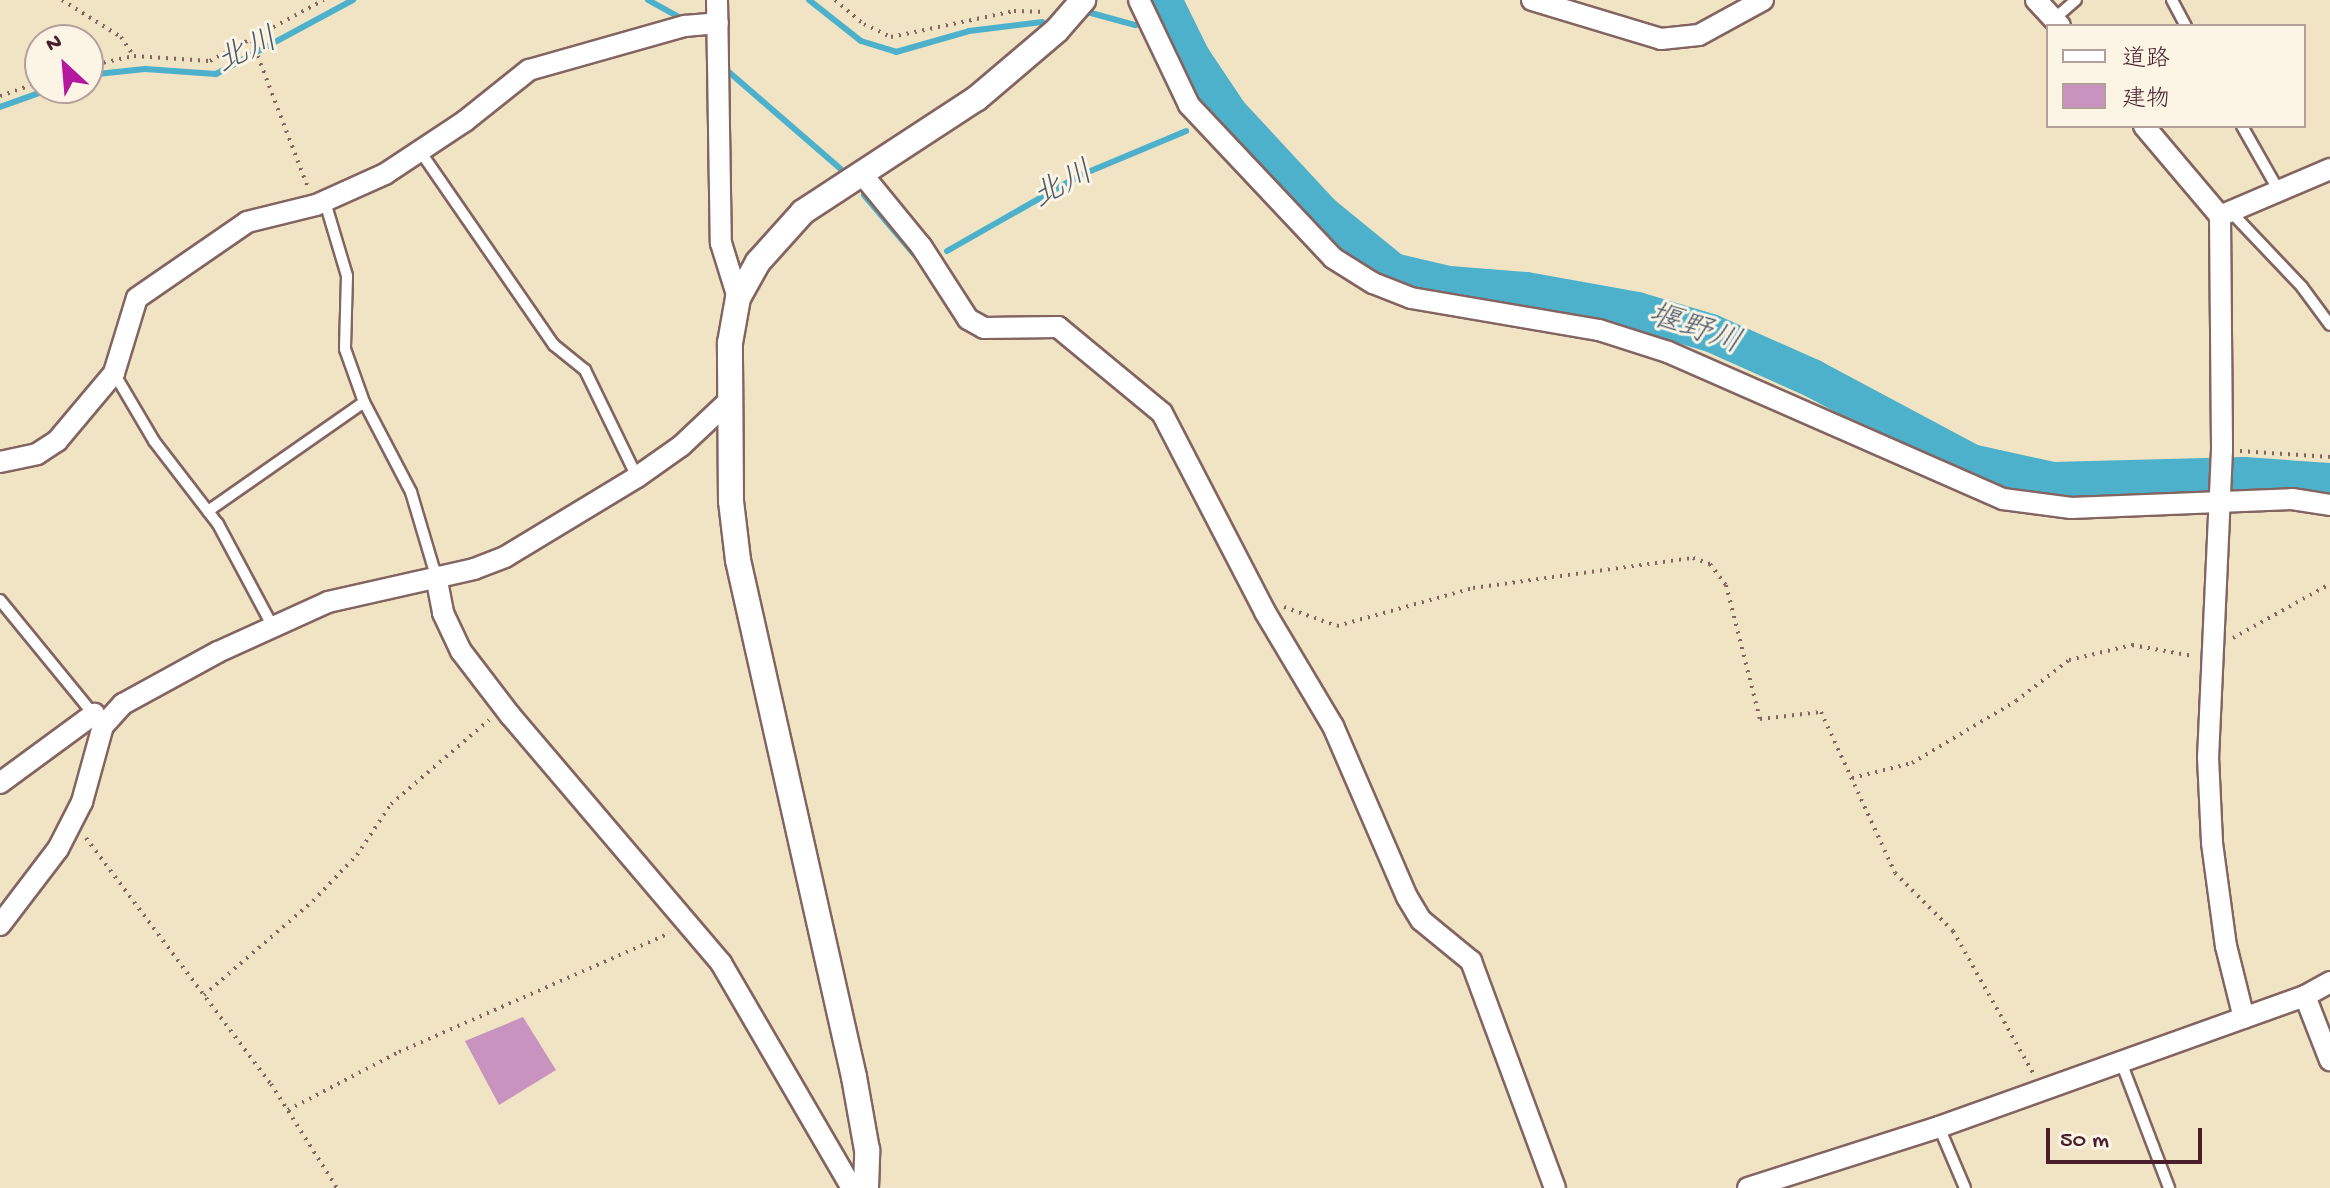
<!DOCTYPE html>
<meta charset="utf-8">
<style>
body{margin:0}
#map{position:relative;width:2330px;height:1188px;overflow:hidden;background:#f0e4c5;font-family:"Gochi Hand","Klee One",sans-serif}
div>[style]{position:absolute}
.stream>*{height:6px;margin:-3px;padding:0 3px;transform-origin:3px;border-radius:3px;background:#4db1cc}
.river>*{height:38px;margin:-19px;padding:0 19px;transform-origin:19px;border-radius:19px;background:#4db1cc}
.building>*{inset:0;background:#c893bf}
.path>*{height:4px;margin-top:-2px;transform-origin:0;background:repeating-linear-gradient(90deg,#846461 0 2px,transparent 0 8px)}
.roads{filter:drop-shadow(2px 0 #846461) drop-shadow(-2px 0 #846461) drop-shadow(0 2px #846461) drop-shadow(0 -2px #846461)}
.service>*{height:10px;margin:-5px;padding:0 5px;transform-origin:5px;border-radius:5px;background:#fff}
.minor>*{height:20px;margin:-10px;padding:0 10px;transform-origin:10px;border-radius:10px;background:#fff}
.tertiary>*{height:24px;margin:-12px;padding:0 12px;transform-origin:12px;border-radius:12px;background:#fff}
span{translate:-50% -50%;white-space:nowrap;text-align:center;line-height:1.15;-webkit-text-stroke:6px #fcf5e5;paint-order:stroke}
.water-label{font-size:32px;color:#4b596b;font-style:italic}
.legend{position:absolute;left:2046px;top:24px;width:260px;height:104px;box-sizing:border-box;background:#fcf5e5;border:2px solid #b59f9b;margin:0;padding:10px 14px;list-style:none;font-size:24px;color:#4a1f2b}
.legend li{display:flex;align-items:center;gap:16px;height:40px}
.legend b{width:40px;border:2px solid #b59f9b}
.north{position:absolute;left:24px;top:24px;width:80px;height:80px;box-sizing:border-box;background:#fcf5e5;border:2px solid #b59f9b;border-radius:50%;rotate:334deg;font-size:22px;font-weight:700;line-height:32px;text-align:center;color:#4a1f2b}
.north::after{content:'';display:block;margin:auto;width:28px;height:36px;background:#b5179e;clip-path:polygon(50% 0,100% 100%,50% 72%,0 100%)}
.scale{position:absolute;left:2046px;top:1128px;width:156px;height:36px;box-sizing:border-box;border:4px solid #4a1f2b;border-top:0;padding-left:10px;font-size:24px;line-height:28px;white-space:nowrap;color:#4a1f2b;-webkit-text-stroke:6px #fcf5e5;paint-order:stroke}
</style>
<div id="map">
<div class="stream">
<div style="left:648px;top:0;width:33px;rotate:29deg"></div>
<div style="left:809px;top:0;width:66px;rotate:38.3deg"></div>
<div style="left:861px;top:41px;width:37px;rotate:17deg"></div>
<div style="left:896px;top:52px;width:76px;rotate:-16deg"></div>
<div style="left:969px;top:31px;width:74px;rotate:-7deg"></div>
<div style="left:1091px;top:13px;width:46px;rotate:15.3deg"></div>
<div style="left:1176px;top:48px;width:17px;rotate:31deg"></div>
<div style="left:730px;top:73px;width:150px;rotate:40.9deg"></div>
<div style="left:88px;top:75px;width:57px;rotate:-6deg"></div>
<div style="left:145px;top:69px;width:71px;rotate:4deg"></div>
<div style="left:216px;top:74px;width:156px;rotate:-28.4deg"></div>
<div style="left:0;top:107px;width:56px;rotate:-19.7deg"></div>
<div style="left:864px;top:195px;width:84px;rotate:49.8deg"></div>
<div style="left:947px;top:251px;width:154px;rotate:-29.6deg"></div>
<div style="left:1081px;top:175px;width:114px;rotate:-22.7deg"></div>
</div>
<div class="river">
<div style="left:1163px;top:0;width:64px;rotate:63.8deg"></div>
<div style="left:1191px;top:57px;width:69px;rotate:56.3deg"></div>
<div style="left:1229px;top:114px;width:138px;rotate:47.1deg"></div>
<div style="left:1323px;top:215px;width:90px;rotate:39.2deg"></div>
<div style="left:1393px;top:272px;width:57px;rotate:13.1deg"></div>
<div style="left:1449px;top:285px;width:77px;rotate:4.5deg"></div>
<div style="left:1526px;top:291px;width:113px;rotate:10.2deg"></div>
<div style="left:1637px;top:311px;width:77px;rotate:16.6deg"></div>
<div style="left:1711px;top:333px;width:111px;rotate:24deg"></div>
<div style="left:1812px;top:378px;width:180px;rotate:28.1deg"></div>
<div style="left:1971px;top:463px;width:84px;rotate:12.4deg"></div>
<div style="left:2053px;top:481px;width:191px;rotate:-1.5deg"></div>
<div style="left:2244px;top:476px;width:86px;rotate:4deg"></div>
</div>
<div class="building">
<div style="clip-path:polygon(523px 1017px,556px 1070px,499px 1105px,465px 1041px)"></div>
</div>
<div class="path">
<div style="left:62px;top:0;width:70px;rotate:32.1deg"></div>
<div style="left:121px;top:37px;width:23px;rotate:56deg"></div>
<div style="left:835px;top:0;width:38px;rotate:40deg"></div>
<div style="left:864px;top:24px;width:30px;rotate:26deg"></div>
<div style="left:891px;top:37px;width:126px;rotate:-11.9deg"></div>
<div style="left:1014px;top:11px;width:32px;rotate:2deg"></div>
<div style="left:252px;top:41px;width:157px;rotate:69.1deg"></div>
<div style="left:88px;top:66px;width:47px;rotate:-12.3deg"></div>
<div style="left:134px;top:56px;width:76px;rotate:3.8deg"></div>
<div style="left:210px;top:61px;width:129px;rotate:-28.2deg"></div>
<div style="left:0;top:96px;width:42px;rotate:-19.3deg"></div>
<div style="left:2240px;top:451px;width:90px;rotate:3.8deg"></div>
<div style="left:1284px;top:607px;width:56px;rotate:19.7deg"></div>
<div style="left:1337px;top:626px;width:141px;rotate:-15.6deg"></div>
<div style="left:1473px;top:588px;width:222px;rotate:-7.8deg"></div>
<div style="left:1693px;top:558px;width:18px;rotate:19deg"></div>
<div style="left:1710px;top:564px;width:26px;rotate:53deg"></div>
<div style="left:1726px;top:585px;width:138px;rotate:75.8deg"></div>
<div style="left:1760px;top:719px;width:61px;rotate:-6.5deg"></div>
<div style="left:1821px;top:712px;width:177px;rotate:65.3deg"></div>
<div style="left:1895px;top:873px;width:82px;rotate:45deg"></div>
<div style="left:1953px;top:931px;width:163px;rotate:60.6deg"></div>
<div style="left:2233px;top:638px;width:111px;rotate:-29.1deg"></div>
<div style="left:1852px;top:778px;width:62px;rotate:-14deg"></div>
<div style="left:1912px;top:763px;width:121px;rotate:-30.8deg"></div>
<div style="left:2016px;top:701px;width:67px;rotate:-37.7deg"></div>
<div style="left:2069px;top:660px;width:65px;rotate:-13.4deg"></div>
<div style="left:2132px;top:645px;width:62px;rotate:10.2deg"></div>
<div style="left:86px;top:838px;width:308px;rotate:53.1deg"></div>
<div style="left:271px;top:1084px;width:123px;rotate:57.6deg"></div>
<div style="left:204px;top:995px;width:144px;rotate:-40.8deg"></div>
<div style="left:313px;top:901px;width:64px;rotate:-46.3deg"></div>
<div style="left:357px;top:855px;width:61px;rotate:-56.3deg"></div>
<div style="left:391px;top:804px;width:129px;rotate:-40.6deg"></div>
<div style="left:288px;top:1110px;width:125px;rotate:-27.6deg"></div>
<div style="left:399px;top:1052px;width:296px;rotate:-23.7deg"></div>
</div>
<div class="roads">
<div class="service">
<div style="left:2172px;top:0;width:30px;rotate:62deg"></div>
<div style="left:2054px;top:19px;width:29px;rotate:-41deg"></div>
<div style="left:2242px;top:126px;width:75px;rotate:60.4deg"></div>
<div style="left:420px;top:151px;width:236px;rotate:55.4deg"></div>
<div style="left:554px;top:345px;width:40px;rotate:39deg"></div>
<div style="left:585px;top:370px;width:119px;rotate:64.1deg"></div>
<div style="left:325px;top:202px;width:77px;rotate:73.4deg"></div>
<div style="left:347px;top:276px;width:73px;rotate:91.6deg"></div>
<div style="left:345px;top:349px;width:56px;rotate:70.3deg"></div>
<div style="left:364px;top:402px;width:102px;rotate:62.4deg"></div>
<div style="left:411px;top:492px;width:88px;rotate:73.4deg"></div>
<div style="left:2230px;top:211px;width:105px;rotate:46.5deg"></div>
<div style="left:2302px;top:287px;width:47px;rotate:53.6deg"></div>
<div style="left:114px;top:373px;width:79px;rotate:59.5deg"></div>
<div style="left:154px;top:441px;width:105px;rotate:52.4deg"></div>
<div style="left:218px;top:524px;width:117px;rotate:61.9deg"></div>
<div style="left:208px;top:511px;width:190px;rotate:-34.9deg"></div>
<div style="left:0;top:600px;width:150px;rotate:50.7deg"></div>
<div style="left:2121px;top:1062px;width:135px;rotate:69.1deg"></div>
<div style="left:1939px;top:1127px;width:66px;rotate:66.9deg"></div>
</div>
<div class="minor">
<div style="left:717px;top:0;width:243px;rotate:89.1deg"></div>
<div style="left:721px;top:243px;width:58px;rotate:72.8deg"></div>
<div style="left:1139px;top:0;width:116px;rotate:64.5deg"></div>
<div style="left:1189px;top:105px;width:210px;rotate:46.7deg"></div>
<div style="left:1333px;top:258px;width:47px;rotate:32deg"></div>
<div style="left:1373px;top:283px;width:41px;rotate:21.5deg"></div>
<div style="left:1411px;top:298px;width:191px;rotate:9.7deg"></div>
<div style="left:1599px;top:330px;width:72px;rotate:17.7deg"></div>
<div style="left:1668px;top:352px;width:366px;rotate:23.7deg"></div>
<div style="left:2003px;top:499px;width:69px;rotate:7.5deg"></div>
<div style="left:2071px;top:508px;width:221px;rotate:-2.3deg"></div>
<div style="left:2292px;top:499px;width:38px;rotate:9deg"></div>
<div style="left:1532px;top:0;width:135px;rotate:16.8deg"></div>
<div style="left:1661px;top:39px;width:38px;rotate:-6deg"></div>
<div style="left:1699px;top:35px;width:73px;rotate:-28.7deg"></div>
<div style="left:2036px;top:0;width:35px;rotate:47deg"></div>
<div style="left:2144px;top:126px;width:118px;rotate:49.8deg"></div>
<div style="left:2220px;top:216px;width:234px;rotate:89.5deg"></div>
<div style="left:2222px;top:450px;width:307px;rotate:92.6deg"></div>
<div style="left:2208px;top:757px;width:86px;rotate:87.3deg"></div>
<div style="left:2212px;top:843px;width:104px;rotate:82.3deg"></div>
<div style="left:2226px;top:946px;width:74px;rotate:76deg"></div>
<div style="left:862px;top:174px;width:93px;rotate:50.7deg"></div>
<div style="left:921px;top:246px;width:87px;rotate:57.2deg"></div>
<div style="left:968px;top:319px;width:18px;rotate:29deg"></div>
<div style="left:984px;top:328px;width:74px;rotate:-0.8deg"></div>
<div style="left:1058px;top:327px;width:135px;rotate:39.6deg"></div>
<div style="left:1162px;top:413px;width:224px;rotate:62.6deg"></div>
<div style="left:1265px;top:612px;width:133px;rotate:59.2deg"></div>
<div style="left:1333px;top:726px;width:186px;rotate:66.6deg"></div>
<div style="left:1407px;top:897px;width:27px;rotate:59deg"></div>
<div style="left:1421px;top:920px;width:65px;rotate:39.4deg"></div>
<div style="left:1471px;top:961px;width:242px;rotate:69.7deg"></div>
<div style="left:2220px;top:216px;width:120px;rotate:-23.1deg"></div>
<div style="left:0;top:462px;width:38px;rotate:-12deg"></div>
<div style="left:37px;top:454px;width:24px;rotate:-33deg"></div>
<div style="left:57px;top:441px;width:89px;rotate:-50deg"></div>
<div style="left:114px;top:373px;width:78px;rotate:-73deg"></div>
<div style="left:137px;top:298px;width:134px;rotate:-34.6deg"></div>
<div style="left:247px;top:222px;width:71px;rotate:-13.8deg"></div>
<div style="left:316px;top:205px;width:76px;rotate:-24.2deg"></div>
<div style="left:385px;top:174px;width:96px;rotate:-33.5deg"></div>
<div style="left:465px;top:121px;width:82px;rotate:-38.6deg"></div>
<div style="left:529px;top:70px;width:162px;rotate:-15.8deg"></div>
<div style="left:685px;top:26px;width:33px;rotate:-5deg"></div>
<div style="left:436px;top:576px;width:38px;rotate:79deg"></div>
<div style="left:443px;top:613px;width:42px;rotate:64.7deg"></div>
<div style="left:461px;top:651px;width:81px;rotate:52.6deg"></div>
<div style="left:510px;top:715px;width:326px;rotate:49.6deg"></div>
<div style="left:721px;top:963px;width:260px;rotate:59.8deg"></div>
<div style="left:0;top:783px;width:117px;rotate:-36.3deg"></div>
<div style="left:0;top:925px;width:96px;rotate:-52.7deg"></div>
<div style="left:58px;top:849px;width:53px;rotate:-62.9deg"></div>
<div style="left:82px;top:802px;width:79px;rotate:-74.6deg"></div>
<div style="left:103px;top:726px;width:30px;rotate:-48deg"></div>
<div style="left:123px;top:704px;width:108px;rotate:-28.7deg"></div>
<div style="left:218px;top:652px;width:121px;rotate:-24.4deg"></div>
<div style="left:328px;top:602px;width:150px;rotate:-12.7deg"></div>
<div style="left:474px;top:569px;width:33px;rotate:-21deg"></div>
<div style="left:505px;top:557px;width:154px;rotate:-31.2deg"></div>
<div style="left:637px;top:477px;width:54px;rotate:-35.2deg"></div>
<div style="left:681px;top:446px;width:67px;rotate:-43.2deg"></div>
<div style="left:2305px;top:996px;width:69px;rotate:68.7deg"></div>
<div style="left:1748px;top:1188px;width:201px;rotate:-17.7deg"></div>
<div style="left:1939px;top:1127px;width:389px;rotate:-19.7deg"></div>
<div style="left:2305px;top:996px;width:29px;rotate:-29deg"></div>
</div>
<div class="tertiary">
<div style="left:866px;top:1188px;width:38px;rotate:-88deg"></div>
<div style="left:867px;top:1150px;width:74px;rotate:-100.1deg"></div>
<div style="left:854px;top:1077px;width:530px;rotate:-102.65deg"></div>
<div style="left:738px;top:560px;width:59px;rotate:-96.8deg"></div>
<div style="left:731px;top:501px;width:158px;rotate:-90.4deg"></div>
<div style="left:730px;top:343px;width:46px;rotate:-79.9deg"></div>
<div style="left:738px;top:298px;width:41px;rotate:-60.9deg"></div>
<div style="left:758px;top:262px;width:67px;rotate:-48deg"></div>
<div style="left:803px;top:212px;width:207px;rotate:-33.2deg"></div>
<div style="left:976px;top:99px;width:106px;rotate:-40.4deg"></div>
<div style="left:1057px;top:30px;width:40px;rotate:-49deg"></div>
</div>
</div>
<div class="water-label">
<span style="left:248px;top:53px;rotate:-25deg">北川</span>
<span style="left:1064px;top:187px;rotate:-28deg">北川</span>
<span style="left:1694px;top:331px;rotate:19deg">堰野川</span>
</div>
<ul class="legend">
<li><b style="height:10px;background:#fff"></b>道路</li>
<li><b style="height:22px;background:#c893bf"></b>建物</li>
</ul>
<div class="north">N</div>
<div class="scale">50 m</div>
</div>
